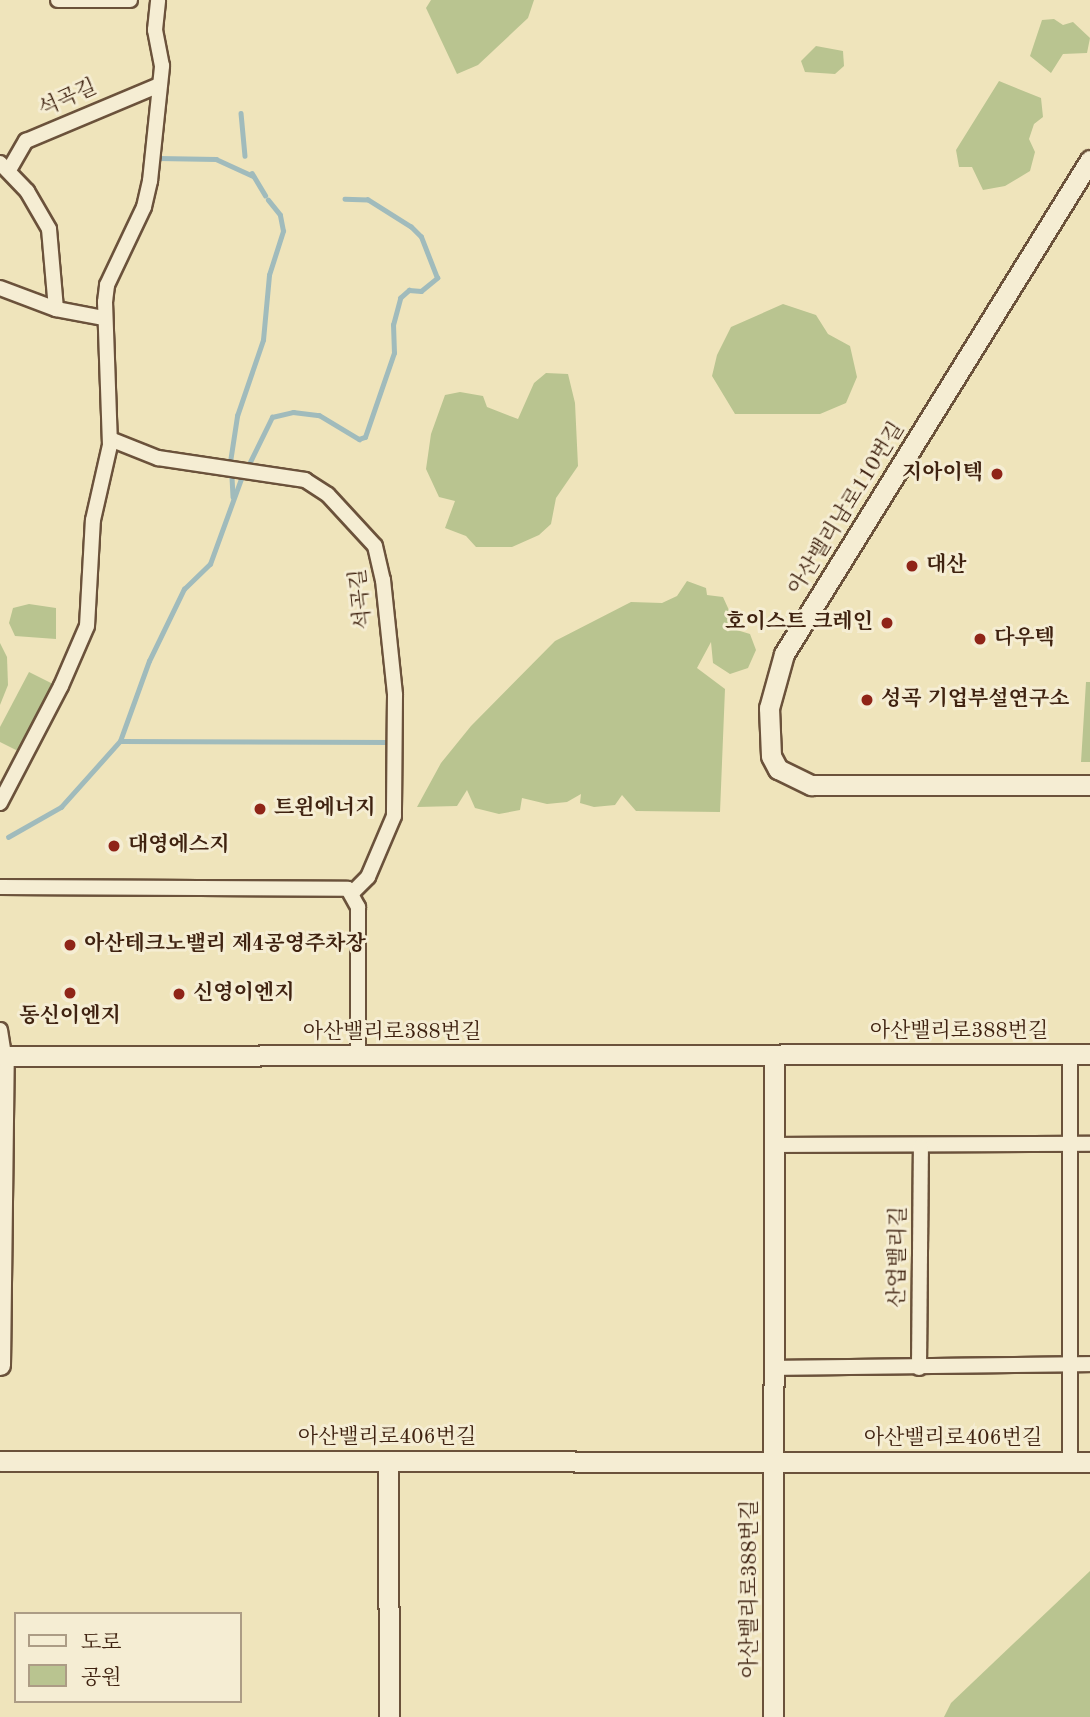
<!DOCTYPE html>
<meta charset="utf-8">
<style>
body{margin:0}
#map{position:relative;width:1090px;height:1717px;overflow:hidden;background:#efe4bb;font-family:"Old Standard TT","Noto Serif KR",serif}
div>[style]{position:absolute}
.green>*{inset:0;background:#b9c490}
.stream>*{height:4.5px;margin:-2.25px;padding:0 2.25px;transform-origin:2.25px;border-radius:2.25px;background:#a0bbbc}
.roads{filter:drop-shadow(2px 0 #6b523b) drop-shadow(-2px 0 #6b523b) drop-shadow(0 2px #6b523b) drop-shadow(0 -2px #6b523b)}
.street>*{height:14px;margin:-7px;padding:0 7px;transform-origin:7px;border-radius:7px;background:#f5edd3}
.secondary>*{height:19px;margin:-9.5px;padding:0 9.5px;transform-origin:9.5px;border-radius:9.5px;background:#f5edd3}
.dots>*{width:19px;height:19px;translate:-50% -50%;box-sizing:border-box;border:4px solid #f5edd3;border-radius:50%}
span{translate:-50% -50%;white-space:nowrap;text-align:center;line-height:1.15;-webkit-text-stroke:6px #f5edd3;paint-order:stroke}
.street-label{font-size:21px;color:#3f2210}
.poi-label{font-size:21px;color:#3f2210;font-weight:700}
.right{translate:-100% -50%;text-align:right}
.left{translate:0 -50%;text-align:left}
.legend{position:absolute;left:14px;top:1612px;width:228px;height:91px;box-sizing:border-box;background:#f5edd3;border:2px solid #ac9c85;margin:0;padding:9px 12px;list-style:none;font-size:21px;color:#3f2210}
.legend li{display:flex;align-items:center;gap:14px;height:35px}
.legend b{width:35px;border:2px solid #ac9c85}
</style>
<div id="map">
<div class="green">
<div style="clip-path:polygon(431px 0,534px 0,528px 18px,478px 65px,457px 74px,426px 8px)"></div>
<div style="clip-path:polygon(1054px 19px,1063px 25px,1073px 22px,1090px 38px,1087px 53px,1063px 54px,1051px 73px,1030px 56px,1042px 20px)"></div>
<div style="clip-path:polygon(816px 46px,843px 51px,844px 66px,835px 74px,805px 72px,801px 61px)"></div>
<div style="clip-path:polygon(999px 81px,1041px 98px,1043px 117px,1034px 124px,1029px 139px,1035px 152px,1030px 171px,1005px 186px,983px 190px,972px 167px,959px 167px,956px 150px)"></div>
<div style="clip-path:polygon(783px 304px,816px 315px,828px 334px,850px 346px,857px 377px,846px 403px,820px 414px,735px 414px,712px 376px,717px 355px,731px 327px)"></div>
<div style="clip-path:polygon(546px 373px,568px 374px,575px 403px,578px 466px,556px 498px,551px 524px,539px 535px,512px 547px,476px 547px,466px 536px,445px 528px,455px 501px,439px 497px,426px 469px,431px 434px,445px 395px,460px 392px,483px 396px,487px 407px,518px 419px,534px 383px)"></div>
<div style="clip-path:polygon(687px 581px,706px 588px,707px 595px,723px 597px,733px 619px,730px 628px,750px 634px,756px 650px,748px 668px,730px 674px,713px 663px,711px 642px,697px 668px,725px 689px,720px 812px,636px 811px,622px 795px,615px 805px,594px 807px,580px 803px,581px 794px,567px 802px,547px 804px,522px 798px,520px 810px,499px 814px,475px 808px,467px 790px,457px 806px,417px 807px,441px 763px,471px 726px,555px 641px,631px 602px,662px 603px,677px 596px)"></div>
<div style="clip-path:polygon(29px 604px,56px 608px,56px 639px,15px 636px,9px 623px,13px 608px)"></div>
<div style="clip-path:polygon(0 643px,7px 657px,8px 685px,0 705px)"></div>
<div style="clip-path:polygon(29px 672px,55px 685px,20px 752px,0 742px,0 727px)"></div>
<div style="clip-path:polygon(1086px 682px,1090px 682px,1090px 762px,1081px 762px)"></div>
<div style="clip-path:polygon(1090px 1571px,1090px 1717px,944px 1717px,951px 1703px)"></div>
</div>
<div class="stream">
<div style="left:241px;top:113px;width:43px;rotate:84.7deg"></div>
<div style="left:158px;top:158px;width:58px;rotate:1deg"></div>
<div style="left:216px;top:159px;width:41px;rotate:24.7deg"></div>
<div style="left:252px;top:173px;width:26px;rotate:59deg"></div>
<div style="left:230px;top:462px;width:47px;rotate:-81.3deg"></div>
<div style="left:237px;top:416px;width:80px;rotate:-71.1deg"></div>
<div style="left:263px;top:340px;width:65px;rotate:-84.7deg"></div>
<div style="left:269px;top:275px;width:46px;rotate:-72.3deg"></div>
<div style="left:283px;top:231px;width:16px;rotate:-101deg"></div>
<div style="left:280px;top:215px;width:19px;rotate:-129deg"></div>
<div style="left:250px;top:462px;width:50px;rotate:-63.9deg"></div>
<div style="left:272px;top:417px;width:22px;rotate:-13deg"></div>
<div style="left:293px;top:412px;width:26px;rotate:7deg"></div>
<div style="left:319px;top:415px;width:47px;rotate:31deg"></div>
<div style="left:359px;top:439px;width:6px;rotate:-18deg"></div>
<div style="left:365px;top:437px;width:89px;rotate:-71deg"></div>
<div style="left:394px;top:353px;width:28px;rotate:-92deg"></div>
<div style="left:393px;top:325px;width:28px;rotate:-75deg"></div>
<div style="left:400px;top:298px;width:12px;rotate:-42deg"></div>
<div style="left:409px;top:290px;width:12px;rotate:5deg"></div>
<div style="left:421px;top:291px;width:21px;rotate:-39deg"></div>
<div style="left:437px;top:278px;width:44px;rotate:-111.3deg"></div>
<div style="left:421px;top:237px;width:14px;rotate:-135deg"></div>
<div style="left:411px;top:227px;width:51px;rotate:-147.9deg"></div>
<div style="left:368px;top:200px;width:23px;rotate:-178deg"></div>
<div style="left:232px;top:477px;width:20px;rotate:87deg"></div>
<div style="left:121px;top:741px;width:269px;rotate:0.2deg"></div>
<div style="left:8px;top:837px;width:61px;rotate:-29.5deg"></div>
<div style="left:61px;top:807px;width:89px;rotate:-48.2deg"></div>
<div style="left:120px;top:741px;width:85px;rotate:-70.1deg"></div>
<div style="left:149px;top:661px;width:80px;rotate:-64.1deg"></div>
<div style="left:184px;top:589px;width:36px;rotate:-44deg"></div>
<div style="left:210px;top:564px;width:94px;rotate:-70deg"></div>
</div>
<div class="roads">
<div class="street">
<div style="left:58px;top:0;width:72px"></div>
<div style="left:0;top:163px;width:39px;rotate:46deg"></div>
<div style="left:27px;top:191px;width:44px;rotate:59.9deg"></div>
<div style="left:49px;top:229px;width:80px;rotate:85deg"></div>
<div style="left:56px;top:309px;width:49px;rotate:10.6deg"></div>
<div style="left:9px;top:170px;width:34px;rotate:-60deg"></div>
<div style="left:26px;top:141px;width:144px;rotate:-22.8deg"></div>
<div style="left:0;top:288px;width:60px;rotate:20.6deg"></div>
<div style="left:110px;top:439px;width:52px;rotate:21.6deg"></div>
<div style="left:158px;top:458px;width:149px;rotate:8.5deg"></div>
<div style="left:305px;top:480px;width:27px;rotate:33deg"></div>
<div style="left:328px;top:495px;width:69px;rotate:47.3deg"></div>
<div style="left:375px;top:546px;width:35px;rotate:77deg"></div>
<div style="left:383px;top:580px;width:116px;rotate:84deg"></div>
<div style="left:395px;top:695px;width:121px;rotate:90.5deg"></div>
<div style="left:394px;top:816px;width:66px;rotate:113.1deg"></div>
<div style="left:368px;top:877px;width:21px;rotate:135deg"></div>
<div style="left:0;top:803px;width:132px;rotate:-62.5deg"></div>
<div style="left:61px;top:686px;width:65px;rotate:-66.6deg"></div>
<div style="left:87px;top:626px;width:106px;rotate:-86.8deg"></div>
<div style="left:93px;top:520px;width:77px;rotate:-77.2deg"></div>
<div style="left:110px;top:445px;width:143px;rotate:-92deg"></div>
<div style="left:105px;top:302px;width:17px;rotate:-83deg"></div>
<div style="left:107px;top:285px;width:86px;rotate:-64.6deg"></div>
<div style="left:144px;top:207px;width:27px;rotate:-77deg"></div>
<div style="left:150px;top:181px;width:116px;rotate:-84deg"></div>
<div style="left:162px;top:66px;width:37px;rotate:-101deg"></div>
<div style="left:155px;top:30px;width:30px;rotate:-84deg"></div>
<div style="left:0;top:887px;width:348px;rotate:0.3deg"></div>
<div style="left:348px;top:889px;width:21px;rotate:61deg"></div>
<div style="left:358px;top:907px;width:148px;rotate:90deg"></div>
<div style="left:0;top:1030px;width:26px;rotate:81deg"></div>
<div style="left:1070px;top:1054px;width:408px;rotate:90deg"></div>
<div style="left:774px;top:1145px;width:316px;rotate:-0.2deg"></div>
<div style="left:774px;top:1368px;width:316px;rotate:-0.7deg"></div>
<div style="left:919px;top:1368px;width:221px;rotate:-89.5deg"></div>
</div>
<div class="secondary">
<div style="left:1090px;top:160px;width:581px;rotate:121.78deg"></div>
<div style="left:784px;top:654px;width:56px;rotate:105.5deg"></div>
<div style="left:769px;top:708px;width:48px;rotate:87.6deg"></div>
<div style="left:771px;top:756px;width:15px;rotate:62deg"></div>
<div style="left:778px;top:769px;width:37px;rotate:26deg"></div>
<div style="left:811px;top:785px;width:279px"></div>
<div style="left:0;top:1365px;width:309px;rotate:-89.3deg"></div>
<div style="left:4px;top:1056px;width:1086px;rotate:-0.11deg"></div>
<div style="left:0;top:1461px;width:1090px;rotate:0.05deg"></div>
<div style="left:388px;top:1461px;width:256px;rotate:89.8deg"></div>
<div style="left:773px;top:1717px;width:662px;rotate:-89.91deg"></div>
</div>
</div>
<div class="dots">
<div style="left:997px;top:474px;background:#8f2418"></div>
<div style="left:912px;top:566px;background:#8f2418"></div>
<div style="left:887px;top:623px;background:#8f2418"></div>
<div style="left:980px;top:639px;background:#8f2418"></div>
<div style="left:867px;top:700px;background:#8f2418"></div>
<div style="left:260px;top:809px;background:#8f2418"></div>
<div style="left:114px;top:846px;background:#8f2418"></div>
<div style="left:70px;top:945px;background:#8f2418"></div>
<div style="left:70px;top:993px;background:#8f2418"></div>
<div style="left:179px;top:994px;background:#8f2418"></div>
</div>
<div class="street-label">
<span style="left:68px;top:99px;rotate:-24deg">석곡길</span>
<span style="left:847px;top:509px;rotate:-58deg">아산밸리남로110번길</span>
<span style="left:362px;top:599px;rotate:-96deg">석곡길</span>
<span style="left:959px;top:1032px">아산밸리로388번길</span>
<span style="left:392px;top:1033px">아산밸리로388번길</span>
<span style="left:899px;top:1257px;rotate:-89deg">산업밸리길</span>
<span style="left:387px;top:1438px">아산밸리로406번길</span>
<span style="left:953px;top:1439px">아산밸리로406번길</span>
<span style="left:751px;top:1589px;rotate:-90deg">아산밸리로388번길</span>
</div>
<div class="poi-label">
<span class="right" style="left:983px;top:474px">지아이텍</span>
<span class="left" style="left:926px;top:566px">대산</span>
<span class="right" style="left:873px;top:623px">호이스트 크레인</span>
<span class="left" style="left:994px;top:639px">다우텍</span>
<span class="left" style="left:881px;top:700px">성곡 기업부설연구소</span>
<span class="left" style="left:274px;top:809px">트윈에너지</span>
<span class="left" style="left:128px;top:846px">대영에스지</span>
<span class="left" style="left:84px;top:945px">아산테크노밸리 제4공영주차장</span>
<span class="left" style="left:193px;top:994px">신영이엔지</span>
<span style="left:70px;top:1017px">동신이엔지</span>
</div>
<ul class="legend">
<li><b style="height:9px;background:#f5edd3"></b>도로</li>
<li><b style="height:19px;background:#b9c490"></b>공원</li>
</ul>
</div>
